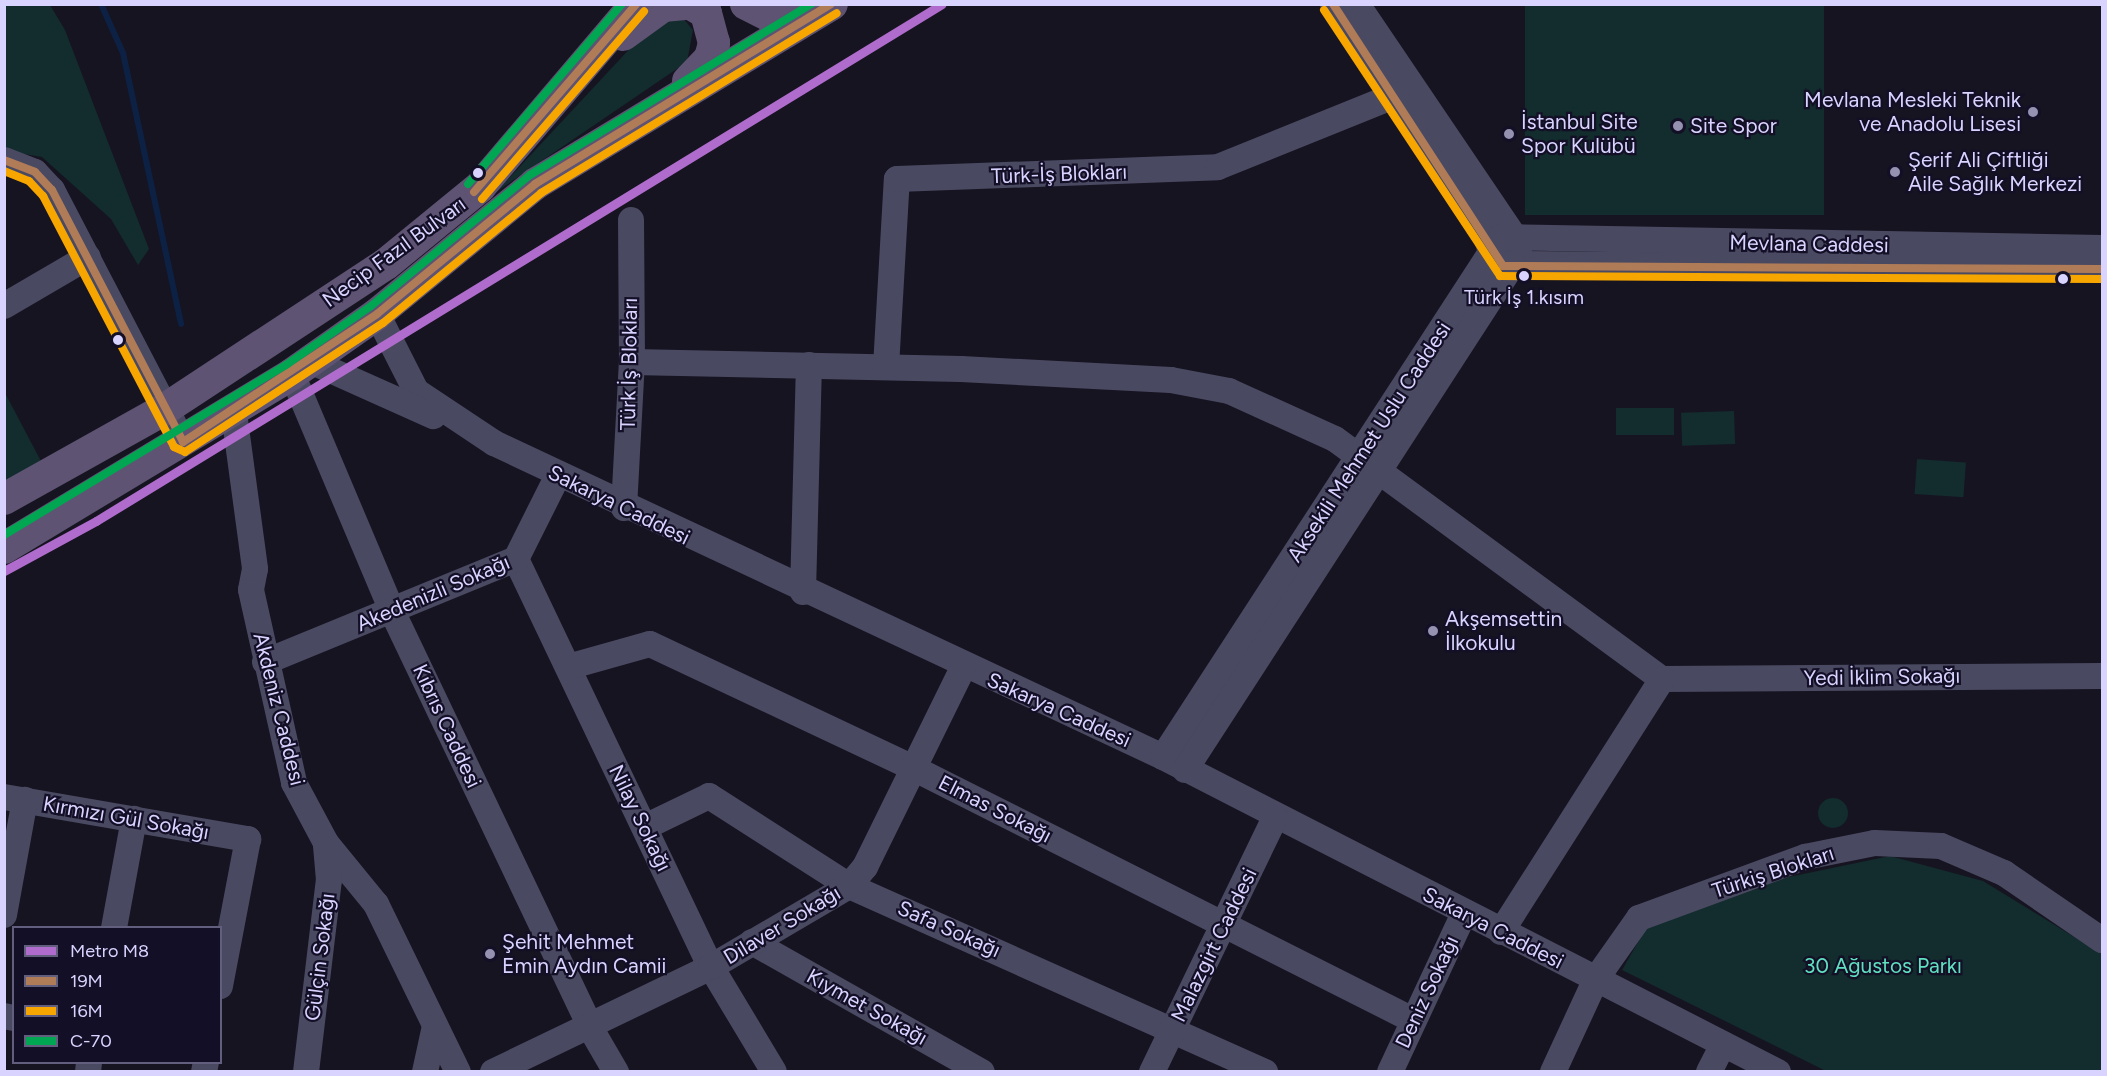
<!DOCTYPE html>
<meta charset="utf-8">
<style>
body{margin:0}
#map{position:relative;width:2107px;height:1076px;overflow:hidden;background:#161421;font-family:Figtree,sans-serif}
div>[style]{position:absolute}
.green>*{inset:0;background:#132c2d;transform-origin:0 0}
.round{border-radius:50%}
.stream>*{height:6px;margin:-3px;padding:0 3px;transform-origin:3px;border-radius:3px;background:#0d2144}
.minor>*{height:26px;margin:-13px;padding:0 13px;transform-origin:13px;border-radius:13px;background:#4a4962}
.major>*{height:32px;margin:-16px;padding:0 16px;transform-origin:16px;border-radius:16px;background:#5e5373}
.bus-1>*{height:8px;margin:-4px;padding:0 4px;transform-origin:4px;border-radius:4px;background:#b07c57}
.bus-2>*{height:8px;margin:-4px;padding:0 4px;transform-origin:4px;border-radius:4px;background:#f7a600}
.bus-3>*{height:8px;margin:-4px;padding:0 4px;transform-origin:4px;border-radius:4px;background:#00a651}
.metro-1>*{height:9px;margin:-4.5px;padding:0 4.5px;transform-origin:4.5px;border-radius:4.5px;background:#b06ccc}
.dots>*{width:16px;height:16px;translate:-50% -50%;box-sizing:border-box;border:3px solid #130f26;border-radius:50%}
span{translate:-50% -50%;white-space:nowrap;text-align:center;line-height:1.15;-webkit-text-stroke:4.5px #130f26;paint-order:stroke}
.bus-label{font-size:20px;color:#d9d4ff}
.poi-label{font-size:21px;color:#d9d4ff}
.right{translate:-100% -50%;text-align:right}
.left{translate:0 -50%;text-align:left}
.street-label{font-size:21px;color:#d9d4ff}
.park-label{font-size:21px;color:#5fe0c0}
.frame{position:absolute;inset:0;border:6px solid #d9d4ff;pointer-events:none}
.legend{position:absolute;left:12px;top:926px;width:210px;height:138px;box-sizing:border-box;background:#130f26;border:2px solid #625e7d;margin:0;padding:8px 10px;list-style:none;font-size:18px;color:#d9d4ff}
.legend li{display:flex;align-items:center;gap:12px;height:30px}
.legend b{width:30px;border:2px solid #625e7d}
</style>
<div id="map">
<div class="green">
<div style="clip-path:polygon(4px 5px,50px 5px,65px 30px,149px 249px,138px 265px,111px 219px,42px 157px,5px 151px)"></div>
<div style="left:1824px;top:5px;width:210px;height:299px;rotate:90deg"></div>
<div style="clip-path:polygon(682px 17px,693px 30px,687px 62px,496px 192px,649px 28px)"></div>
<div style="clip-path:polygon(4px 391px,43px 465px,4px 487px)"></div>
<div style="left:1616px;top:408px;width:58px;height:27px"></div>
<div style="left:1734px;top:411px;width:33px;height:53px;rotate:88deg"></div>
<div style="left:1917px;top:459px;width:49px;height:35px;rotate:4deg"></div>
<div class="round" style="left:1818px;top:798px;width:30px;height:30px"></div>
<div style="clip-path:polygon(1890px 856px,1983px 881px,2102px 954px,2102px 1071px,1826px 1071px,1622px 970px,1646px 928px,1774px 880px)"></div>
</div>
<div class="stream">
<div style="left:101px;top:4px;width:54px;rotate:65.8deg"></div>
<div style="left:123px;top:53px;width:277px;rotate:77.9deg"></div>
</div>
<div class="minor">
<div style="left:1333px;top:4px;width:267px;rotate:56.1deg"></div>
<div style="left:1482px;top:226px;width:37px;rotate:70deg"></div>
<div style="left:1495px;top:261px;width:14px;rotate:21deg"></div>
<div style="left:1508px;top:266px;width:10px;rotate:-24deg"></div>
<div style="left:1517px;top:262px;width:17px;rotate:-80deg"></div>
<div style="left:1520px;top:245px;width:291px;rotate:-124.1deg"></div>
<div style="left:4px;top:160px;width:33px;rotate:21deg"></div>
<div style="left:35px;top:172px;width:25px;rotate:47deg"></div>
<div style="left:52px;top:190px;width:284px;rotate:62.5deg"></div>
<div style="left:1513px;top:264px;width:589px;rotate:0.49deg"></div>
<div style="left:4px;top:306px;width:97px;rotate:-30.3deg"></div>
<div style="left:377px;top:314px;width:86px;rotate:63.1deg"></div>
<div style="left:416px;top:391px;width:94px;rotate:33.7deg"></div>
<div style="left:494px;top:443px;width:739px;rotate:25.14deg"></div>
<div style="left:1163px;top:757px;width:691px;rotate:27.12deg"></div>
<div style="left:310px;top:361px;width:135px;rotate:24.1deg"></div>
<div style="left:632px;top:362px;width:329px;rotate:1.2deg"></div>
<div style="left:961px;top:369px;width:210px;rotate:3deg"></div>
<div style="left:1171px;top:380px;width:59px;rotate:10.7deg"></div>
<div style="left:1229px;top:391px;width:116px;rotate:24.4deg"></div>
<div style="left:1335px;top:439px;width:406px;rotate:36.3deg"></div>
<div style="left:1662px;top:679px;width:440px;rotate:-0.4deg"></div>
<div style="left:886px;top:367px;width:188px;rotate:-86.7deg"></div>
<div style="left:897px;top:179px;width:321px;rotate:-2.1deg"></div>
<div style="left:1218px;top:167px;width:192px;rotate:-22deg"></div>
<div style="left:292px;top:374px;width:257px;rotate:67.1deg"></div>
<div style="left:392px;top:611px;width:463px;rotate:64.5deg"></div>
<div style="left:591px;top:1029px;width:50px;rotate:59.8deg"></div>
<div style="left:234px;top:413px;width:157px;rotate:82.3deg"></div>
<div style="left:255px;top:569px;width:21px;rotate:101deg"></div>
<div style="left:251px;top:590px;width:198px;rotate:77.4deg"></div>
<div style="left:294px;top:783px;width:68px;rotate:61.9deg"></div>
<div style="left:326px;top:843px;width:79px;rotate:50.7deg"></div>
<div style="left:376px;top:904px;width:187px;rotate:64deg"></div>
<div style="left:624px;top:508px;width:146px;rotate:-86.9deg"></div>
<div style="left:632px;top:362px;width:142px;rotate:-90.4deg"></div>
<div style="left:516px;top:559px;width:452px;rotate:64.5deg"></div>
<div style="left:711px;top:967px;width:122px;rotate:59deg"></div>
<div style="left:803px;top:592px;width:227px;rotate:-88.5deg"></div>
<div style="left:265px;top:662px;width:271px;rotate:-22.3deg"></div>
<div style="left:516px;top:559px;width:92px;rotate:-63.4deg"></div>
<div style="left:568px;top:667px;width:85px;rotate:-15.7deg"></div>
<div style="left:650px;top:644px;width:291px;rotate:25.2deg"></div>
<div style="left:913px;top:768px;width:560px;rotate:26.75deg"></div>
<div style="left:1163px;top:757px;width:620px;rotate:-56.98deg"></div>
<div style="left:1501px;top:237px;width:601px;rotate:1.05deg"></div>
<div style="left:1185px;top:770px;width:603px;rotate:-57.05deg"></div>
<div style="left:4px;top:797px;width:248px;rotate:9.8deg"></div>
<div style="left:248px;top:839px;width:150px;rotate:100.8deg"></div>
<div style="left:645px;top:827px;width:71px;rotate:-25.8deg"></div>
<div style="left:709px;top:796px;width:166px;rotate:32.7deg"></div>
<div style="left:849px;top:886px;width:456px;rotate:24.1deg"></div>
<div style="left:4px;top:915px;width:117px;rotate:-79.7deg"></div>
<div style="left:114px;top:928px;width:111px;rotate:-79.6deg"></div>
<div style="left:1501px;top:932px;width:300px;rotate:-57.5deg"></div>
<div style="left:752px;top:942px;width:264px;rotate:29.5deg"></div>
<div style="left:4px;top:1016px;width:10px;rotate:11deg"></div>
<div style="left:88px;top:1072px;width:10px;rotate:-84deg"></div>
<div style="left:204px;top:1072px;width:10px;rotate:-79deg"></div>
<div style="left:306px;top:1072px;width:193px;rotate:-83.2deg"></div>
<div style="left:329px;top:880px;width:37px;rotate:-95deg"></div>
<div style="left:425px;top:1072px;width:47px;rotate:-77.7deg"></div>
<div style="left:493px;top:1072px;width:242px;rotate:-25.7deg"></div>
<div style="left:711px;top:967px;width:160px;rotate:-30.4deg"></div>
<div style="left:849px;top:886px;width:25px;rotate:-50deg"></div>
<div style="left:865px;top:867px;width:222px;rotate:-63.8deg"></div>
<div style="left:1152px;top:1072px;width:282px;rotate:-64.2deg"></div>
<div style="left:1390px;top:1072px;width:175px;rotate:-65deg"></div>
<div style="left:1553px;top:1072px;width:102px;rotate:-65.2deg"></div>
<div style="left:1596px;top:979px;width:75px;rotate:-54.8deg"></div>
<div style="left:1639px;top:918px;width:177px;rotate:-20.2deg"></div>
<div style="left:1805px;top:857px;width:71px;rotate:-11.3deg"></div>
<div style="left:1875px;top:843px;width:66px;rotate:2.6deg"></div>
<div style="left:1941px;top:846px;width:69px;rotate:23.2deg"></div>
<div style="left:2004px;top:873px;width:119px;rotate:34.4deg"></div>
<div style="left:1709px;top:1072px;width:31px;rotate:-63deg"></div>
</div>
<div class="major">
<div style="left:746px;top:4px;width:25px;rotate:27deg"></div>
<div style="left:768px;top:15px;width:46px;rotate:-1.2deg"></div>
<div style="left:623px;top:35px;width:49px;rotate:-35.9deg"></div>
<div style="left:663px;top:6px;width:22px;rotate:-5deg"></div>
<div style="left:688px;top:81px;width:32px;rotate:-46deg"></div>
<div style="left:710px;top:58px;width:16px;rotate:-75deg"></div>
<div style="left:714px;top:43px;width:31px;rotate:-105deg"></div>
<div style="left:706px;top:13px;width:17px;rotate:-149deg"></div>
<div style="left:4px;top:499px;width:184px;rotate:-29.2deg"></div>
<div style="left:165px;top:409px;width:264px;rotate:-33.3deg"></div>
<div style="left:386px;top:264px;width:122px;rotate:-39.3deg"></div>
<div style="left:480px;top:187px;width:240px;rotate:-49.6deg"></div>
<div style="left:4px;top:548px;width:336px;rotate:-31.1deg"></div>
<div style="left:292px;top:374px;width:104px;rotate:-35.2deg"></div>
<div style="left:377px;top:314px;width:205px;rotate:-39.4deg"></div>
<div style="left:535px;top:184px;width:347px;rotate:-31.2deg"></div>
</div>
<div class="bus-1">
<div style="left:1333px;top:4px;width:312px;rotate:57deg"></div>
<div style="left:1503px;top:266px;width:599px;rotate:0.29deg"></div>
<div style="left:4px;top:160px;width:33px;rotate:21deg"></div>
<div style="left:35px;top:172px;width:25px;rotate:47deg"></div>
<div style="left:52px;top:190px;width:284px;rotate:62.5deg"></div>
<div style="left:183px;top:442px;width:232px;rotate:-33.4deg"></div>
<div style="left:377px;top:314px;width:205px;rotate:-39.4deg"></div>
<div style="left:535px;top:184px;width:346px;rotate:-31.3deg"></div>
<div style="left:474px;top:192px;width:248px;rotate:-49.2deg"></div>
</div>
<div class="bus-2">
<div style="left:1324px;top:10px;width:319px;rotate:56.5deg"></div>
<div style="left:1500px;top:276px;width:602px;rotate:0.29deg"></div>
<div style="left:4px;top:171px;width:27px;rotate:22deg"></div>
<div style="left:29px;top:181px;width:21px;rotate:47deg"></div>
<div style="left:43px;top:196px;width:283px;rotate:62.4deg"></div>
<div style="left:174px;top:447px;width:12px;rotate:24deg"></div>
<div style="left:185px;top:452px;width:236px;rotate:-33.1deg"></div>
<div style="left:383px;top:323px;width:205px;rotate:-39.4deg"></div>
<div style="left:541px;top:193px;width:346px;rotate:-31.3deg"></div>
<div style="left:482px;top:199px;width:248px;rotate:-49.2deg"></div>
</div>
<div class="bus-3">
<div style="left:468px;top:184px;width:237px;rotate:-49.5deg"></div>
<div style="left:4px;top:535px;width:329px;rotate:-31.1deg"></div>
<div style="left:286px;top:365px;width:103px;rotate:-34.8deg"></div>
<div style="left:371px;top:306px;width:206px;rotate:-39.5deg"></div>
<div style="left:530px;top:175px;width:329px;rotate:-31.3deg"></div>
</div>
<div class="metro-1">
<div style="left:4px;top:571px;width:105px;rotate:-28.5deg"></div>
<div style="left:96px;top:521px;width:991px;rotate:-31.43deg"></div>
</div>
<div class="dots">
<div style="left:2033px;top:112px;background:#9591b1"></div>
<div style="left:1678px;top:126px;background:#9591b1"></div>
<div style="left:1509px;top:134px;background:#9591b1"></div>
<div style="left:1895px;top:172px;background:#9591b1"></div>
<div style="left:478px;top:173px;background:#d9d4ff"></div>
<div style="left:1524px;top:276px;background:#d9d4ff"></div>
<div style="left:2063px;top:279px;background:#d9d4ff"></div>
<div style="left:118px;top:340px;background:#d9d4ff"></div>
<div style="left:1433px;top:631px;background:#9591b1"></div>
<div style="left:490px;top:954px;background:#9591b1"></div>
</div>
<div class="bus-label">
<span style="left:1524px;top:297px">Türk İş 1.kısım</span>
</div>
<div class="poi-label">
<span class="right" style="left:2021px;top:112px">Mevlana Mesleki Teknik<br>ve Anadolu Lisesi</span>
<span class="left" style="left:1521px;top:134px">İstanbul Site<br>Spor Kulübü</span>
<span class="left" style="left:1690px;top:126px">Site Spor</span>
<span class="left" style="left:1908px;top:172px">Şerif Ali Çiftliği<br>Aile Sağlık Merkezi</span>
<span class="left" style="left:1445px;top:631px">Akşemsettin<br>İlkokulu</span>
<span class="left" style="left:502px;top:954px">Şehit Mehmet<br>Emin Aydın Camii</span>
</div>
<div class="street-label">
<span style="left:1059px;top:174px;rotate:-2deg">Türk-İş Blokları</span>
<span style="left:1809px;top:244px;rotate:1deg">Mevlana Caddesi</span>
<span style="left:394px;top:252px;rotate:-36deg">Necip Fazıl Bulvarı</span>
<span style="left:629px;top:364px;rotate:-89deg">Türk İş Blokları</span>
<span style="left:1369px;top:442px;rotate:-57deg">Aksekili Mehmet Uslu Caddesi</span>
<span style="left:619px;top:505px;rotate:26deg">Sakarya Caddesi</span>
<span style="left:433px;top:593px;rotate:-23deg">Akedenizli Sokağı</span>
<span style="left:1882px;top:677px;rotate:-1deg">Yedi İklim Sokağı</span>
<span style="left:279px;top:709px;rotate:76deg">Akdeniz Caddesi</span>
<span style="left:1059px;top:710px;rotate:24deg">Sakarya Caddesi</span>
<span style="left:447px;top:726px;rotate:65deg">Kıbrıs Caddesi</span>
<span style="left:995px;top:809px;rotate:27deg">Elmas Sokağı</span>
<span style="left:126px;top:818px;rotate:10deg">Kırmızı Gül Sokağı</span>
<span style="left:640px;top:818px;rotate:64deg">Nilay Sokağı</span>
<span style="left:1773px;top:872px;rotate:-18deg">Türkiş Blokları</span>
<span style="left:782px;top:925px;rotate:-31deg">Dilaver Sokağı</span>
<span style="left:1493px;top:928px;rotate:27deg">Sakarya Caddesi</span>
<span style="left:949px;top:929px;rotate:24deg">Safa Sokağı</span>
<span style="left:1214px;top:945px;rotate:-64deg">Malazgirt Caddesi</span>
<span style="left:320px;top:957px;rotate:-83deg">Gülçin Sokağı</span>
<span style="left:1427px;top:992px;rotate:-65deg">Deniz Sokağı</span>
<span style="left:867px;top:1007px;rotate:29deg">Kıymet Sokağı</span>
</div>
<div class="park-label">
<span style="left:1883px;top:966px">30 Ağustos Parkı</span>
</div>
<div class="frame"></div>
<ul class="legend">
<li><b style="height:8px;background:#b06ccc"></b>Metro M8</li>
<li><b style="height:8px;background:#b07c57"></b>19M</li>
<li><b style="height:8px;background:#f7a600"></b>16M</li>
<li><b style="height:8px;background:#00a651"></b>C-70</li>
</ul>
</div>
